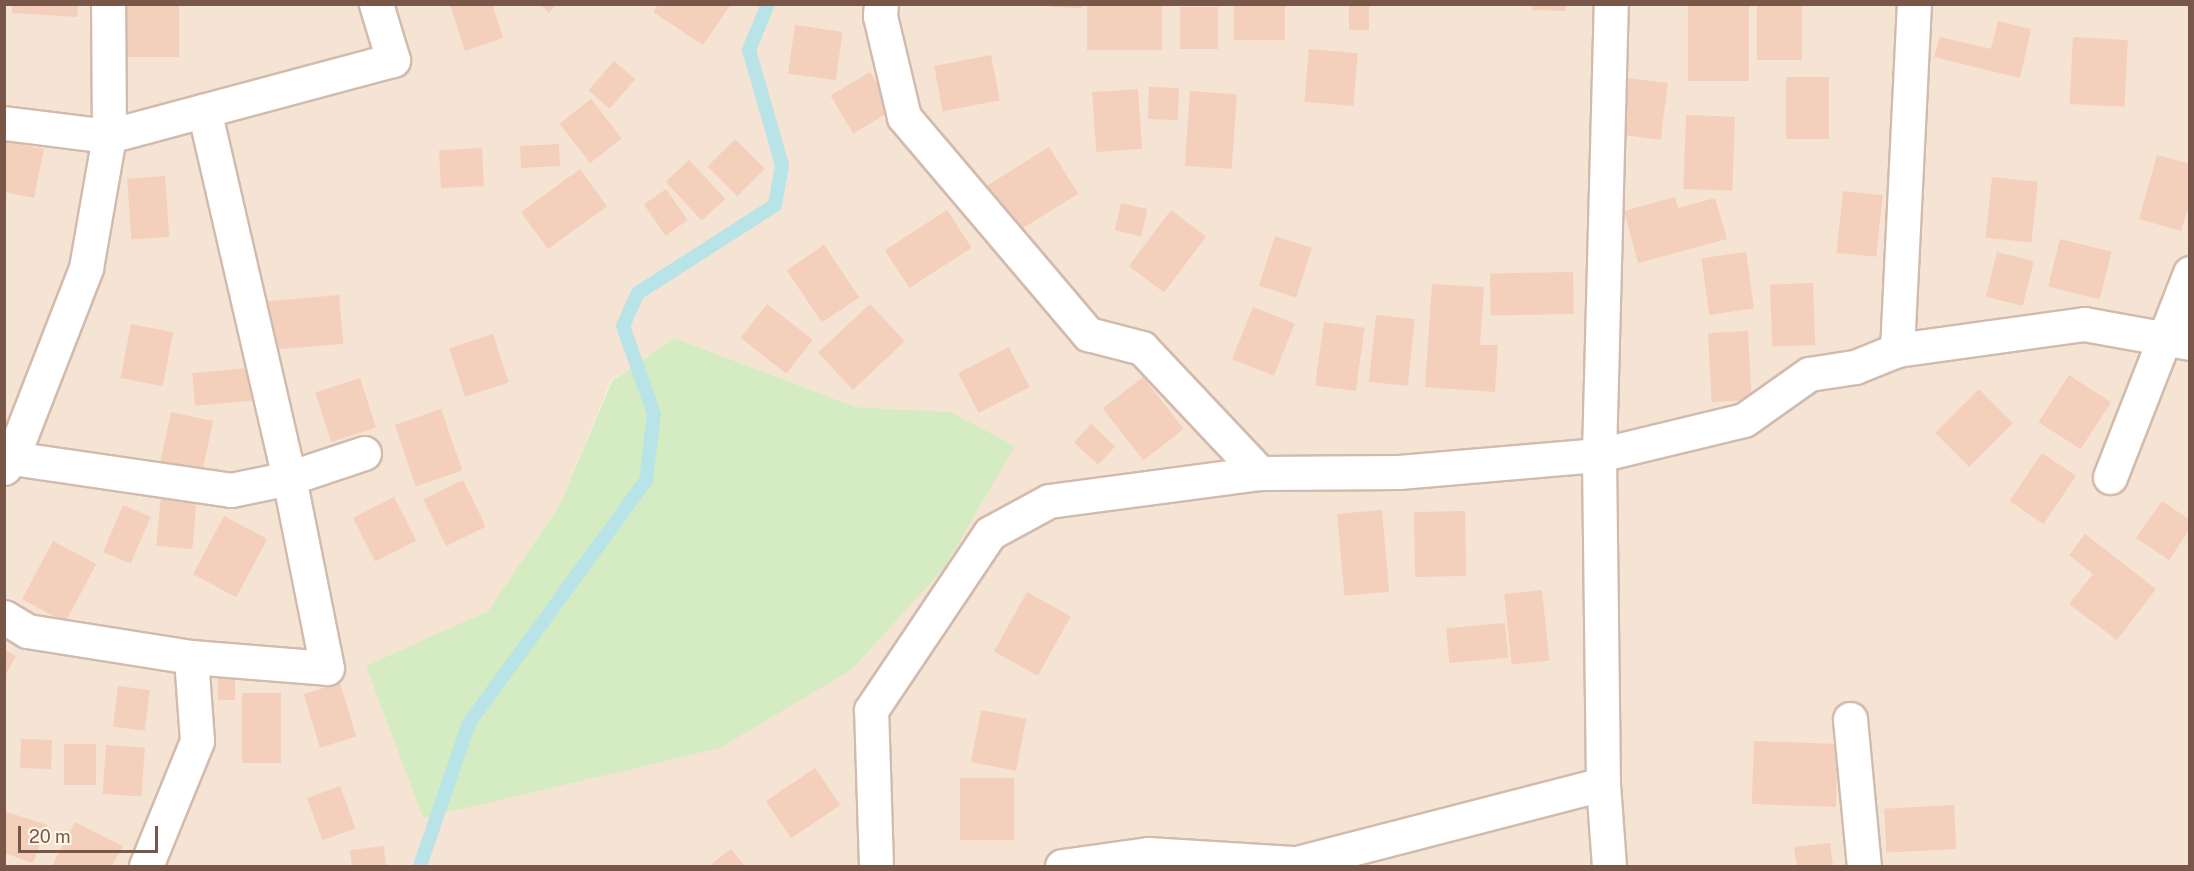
<!DOCTYPE html>
<style>
body{margin:0}
#map{position:relative;width:2194px;height:871px;overflow:hidden;background:#fdf3e5;font-family:"Public Sans",sans-serif}
div>[style]{position:absolute}
.residential>*{inset:0;background:#f5e4d3}
.green>*{inset:0;background:#d5ecc2}
.stream>*{height:14px;margin:-7px;padding:0 7px;transform-origin:7px;border-radius:7px;background:#b8e4e8}
.building>*{inset:0;background:#f4cfbb;transform-origin:0 0}
.roads{filter:drop-shadow(2px 0 #d2bbad) drop-shadow(-2px 0 #d2bbad) drop-shadow(0 2px #d2bbad) drop-shadow(0 -2px #d2bbad)}
.minor>*{height:33px;margin:-16.5px;padding:0 16.5px;transform-origin:16.5px;border-radius:16.5px;background:#fff}
span{translate:-50% -50%;white-space:nowrap;text-align:center;line-height:1.15;-webkit-text-stroke:6px #fff7ec;paint-order:stroke}
.frame{position:absolute;inset:0;border:6px solid #785749;pointer-events:none}
.scale{position:absolute;left:18px;top:826px;width:140px;height:27px;box-sizing:border-box;border:3px solid #785749;border-top:0;padding-left:8px;font-size:18px;line-height:21px;white-space:nowrap;color:#785749;-webkit-text-stroke:4px #fff7ec;paint-order:stroke}
</style>
<div id="map">
<div class="residential">
<div style="clip-path:polygon(evenodd,5px 5px,2189px 5px,2189px 866px,5px 866px,5px 5px,674px 338px,856px 407px,950px 412px,366px 667px,488px 611px,559px 506px,611px 381px,674px 338px)"></div>
</div>
<div class="green">
<div style="clip-path:polygon(674px 338px,856px 407px,950px 412px,1015px 446px,944px 568px,851px 670px,720px 748px,423px 818px,366px 666px,488px 611px,559px 506px,612px 381px)"></div>
</div>
<div class="stream">
<div style="left:420px;top:866px;width:151px;rotate:-71.1deg"></div>
<div style="left:469px;top:723px;width:301px;rotate:-53.9deg"></div>
<div style="left:646px;top:480px;width:66px;rotate:-83.1deg"></div>
<div style="left:654px;top:414px;width:93px;rotate:-109.4deg"></div>
<div style="left:623px;top:326px;width:36px;rotate:-66deg"></div>
<div style="left:638px;top:293px;width:163px;rotate:-32.7deg"></div>
<div style="left:775px;top:205px;width:41px;rotate:-80.1deg"></div>
<div style="left:782px;top:165px;width:120px;rotate:-106deg"></div>
<div style="left:749px;top:50px;width:50px;rotate:-67.6deg"></div>
</div>
<div class="building">
<div style="clip-path:polygon(12px 4px,78px 4px,77px 17px,12px 13px)"></div>
<div style="left:119px;top:4px;width:60px;height:53px"></div>
<div style="clip-path:polygon(450px 4px,492px 4px,503px 38px,465px 51px)"></div>
<div style="clip-path:polygon(540px 4px,557px 4px,549px 13px)"></div>
<div style="clip-path:polygon(659px 4px,731px 4px,703px 45px,653px 12px)"></div>
<div style="clip-path:polygon(1051px 4px,1082px 4px,1082px 8px,1051px 7px)"></div>
<div style="left:1234px;top:4px;width:51px;height:36px"></div>
<div style="left:1349px;top:4px;width:20px;height:26px"></div>
<div style="clip-path:polygon(1533px 4px,1566px 4px,1566px 11px,1532px 10px)"></div>
<div style="left:1688px;top:4px;width:61px;height:77px"></div>
<div style="left:1757px;top:4px;width:45px;height:56px"></div>
<div style="left:1087px;top:5px;width:75px;height:45px"></div>
<div style="left:1180px;top:7px;width:38px;height:42px"></div>
<div style="clip-path:polygon(1998px 21px,2031px 29px,2020px 78px,1934px 57px,1940px 37px,1991px 49px)"></div>
<div style="left:795px;top:25px;width:48px;height:49px;rotate:8deg"></div>
<div style="left:2073px;top:37px;width:55px;height:67px;rotate:3deg"></div>
<div style="left:1309px;top:49px;width:49px;height:53px;rotate:5deg"></div>
<div style="left:991px;top:55px;width:46px;height:58px;rotate:79deg"></div>
<div style="left:614px;top:61px;width:28px;height:39px;rotate:41deg"></div>
<div style="left:870px;top:72px;width:44px;height:46px;rotate:59deg"></div>
<div style="left:1786px;top:77px;width:43px;height:62px"></div>
<div style="left:1626px;top:78px;width:42px;height:57px;rotate:7deg"></div>
<div style="left:1149px;top:87px;width:30px;height:32px;rotate:2deg"></div>
<div style="left:1138px;top:89px;width:60px;height:46px;rotate:86deg"></div>
<div style="left:1190px;top:91px;width:47px;height:75px;rotate:4deg"></div>
<div style="left:591px;top:99px;width:50px;height:40px;rotate:52deg"></div>
<div style="left:1686px;top:115px;width:49px;height:74px;rotate:2deg"></div>
<div style="left:735px;top:139px;width:42px;height:39px;rotate:45deg"></div>
<div style="clip-path:polygon(4px 141px,44px 149px,34px 198px,4px 192px)"></div>
<div style="left:559px;top:144px;width:22px;height:39px;rotate:87deg"></div>
<div style="left:1049px;top:147px;width:55px;height:75px;rotate:58deg"></div>
<div style="left:482px;top:148px;width:38px;height:43px;rotate:87deg"></div>
<div style="clip-path:polygon(2157px 155px,2190px 164px,2190px 202px,2181px 231px,2139px 219px)"></div>
<div style="left:689px;top:160px;width:53px;height:32px;rotate:47deg"></div>
<div style="left:580px;top:169px;width:46px;height:73px;rotate:54deg"></div>
<div style="left:165px;top:176px;width:61px;height:38px;rotate:86deg"></div>
<div style="left:1992px;top:177px;width:46px;height:61px;rotate:6deg"></div>
<div style="left:666px;top:189px;width:38px;height:27px;rotate:55deg"></div>
<div style="left:1843px;top:191px;width:40px;height:62px;rotate:6deg"></div>
<div style="clip-path:polygon(1675px 197px,1678px 208px,1715px 198px,1727px 239px,1638px 263px,1624px 211px)"></div>
<div style="left:1121px;top:203px;width:27px;height:28px;rotate:13deg"></div>
<div style="left:947px;top:210px;width:45px;height:74px;rotate:57deg"></div>
<div style="left:1171px;top:210px;width:44px;height:70px;rotate:37deg"></div>
<div style="left:1275px;top:236px;width:39px;height:52px;rotate:18deg"></div>
<div style="left:2060px;top:239px;width:53px;height:49px;rotate:14deg"></div>
<div style="left:824px;top:245px;width:63px;height:45px;rotate:56deg"></div>
<div style="left:1746px;top:252px;width:57px;height:45px;rotate:82deg"></div>
<div style="left:1997px;top:252px;width:38px;height:46px;rotate:14deg"></div>
<div style="left:1573px;top:272px;width:42px;height:83px;rotate:89deg"></div>
<div style="left:1813px;top:283px;width:62px;height:43px;rotate:88deg"></div>
<div style="clip-path:polygon(1432px 284px,1484px 287px,1480px 345px,1498px 345px,1495px 392px,1425px 387px)"></div>
<div style="left:339px;top:295px;width:49px;height:78px;rotate:85deg"></div>
<div style="left:767px;top:304px;width:58px;height:43px;rotate:38deg"></div>
<div style="left:870px;top:304px;width:51px;height:71px;rotate:47deg"></div>
<div style="left:1253px;top:307px;width:45px;height:56px;rotate:22deg"></div>
<div style="left:1376px;top:315px;width:39px;height:67px;rotate:6deg"></div>
<div style="left:1324px;top:322px;width:41px;height:64px;rotate:8deg"></div>
<div style="left:131px;top:324px;width:43px;height:55px;rotate:11deg"></div>
<div style="left:1748px;top:331px;width:69px;height:40px;rotate:87deg"></div>
<div style="left:493px;top:334px;width:51px;height:46px;rotate:72deg"></div>
<div style="left:1009px;top:347px;width:45px;height:57px;rotate:63deg"></div>
<div style="left:249px;top:368px;width:33px;height:57px;rotate:85deg"></div>
<div style="left:2069px;top:375px;width:50px;height:56px;rotate:33deg"></div>
<div style="left:1143px;top:377px;width:66px;height:51px;rotate:52deg"></div>
<div style="left:360px;top:378px;width:52px;height:47px;rotate:72deg"></div>
<div style="left:1979px;top:389px;width:48px;height:62px;rotate:45deg"></div>
<div style="left:441px;top:409px;width:65px;height:49px;rotate:71deg"></div>
<div style="left:171px;top:412px;width:43px;height:56px;rotate:12deg"></div>
<div style="left:1091px;top:424px;width:33px;height:25px;rotate:43deg"></div>
<div style="left:2042px;top:453px;width:41px;height:58px;rotate:34deg"></div>
<div style="left:463px;top:480px;width:52px;height:44px;rotate:64deg"></div>
<div style="left:161px;top:494px;width:36px;height:52px;rotate:5deg"></div>
<div style="left:394px;top:497px;width:49px;height:46px;rotate:63deg"></div>
<div style="clip-path:polygon(2162px 501px,2190px 520px,2190px 529px,2169px 560px,2136px 538px)"></div>
<div style="left:123px;top:505px;width:30px;height:51px;rotate:23deg"></div>
<div style="left:1382px;top:510px;width:82px;height:45px;rotate:85deg"></div>
<div style="left:1465px;top:511px;width:65px;height:51px;rotate:89deg"></div>
<div style="left:224px;top:516px;width:49px;height:66px;rotate:28deg"></div>
<div style="clip-path:polygon(2085px 534px,2156px 589px,2117px 640px,2069px 604px,2093px 574px,2069px 555px)"></div>
<div style="left:53px;top:541px;width:49px;height:66px;rotate:28deg"></div>
<div style="left:1542px;top:590px;width:71px;height:38px;rotate:84deg"></div>
<div style="left:1027px;top:592px;width:50px;height:68px;rotate:29deg"></div>
<div style="left:1505px;top:623px;width:35px;height:59px;rotate:85deg"></div>
<div style="clip-path:polygon(4px 649px,16px 656px,4px 678px)"></div>
<div style="left:218px;top:677px;width:17px;height:23px"></div>
<div style="left:340px;top:683px;width:56px;height:38px;rotate:73deg"></div>
<div style="left:118px;top:686px;width:32px;height:41px;rotate:7deg"></div>
<div style="left:242px;top:693px;width:39px;height:70px"></div>
<div style="left:981px;top:710px;width:46px;height:53px;rotate:11deg"></div>
<div style="left:21px;top:739px;width:31px;height:29px;rotate:2deg"></div>
<div style="left:1754px;top:741px;width:84px;height:63px;rotate:2deg"></div>
<div style="left:64px;top:744px;width:32px;height:41px"></div>
<div style="left:106px;top:745px;width:39px;height:49px;rotate:4deg"></div>
<div style="left:815px;top:768px;width:45px;height:59px;rotate:56deg"></div>
<div style="left:960px;top:778px;width:54px;height:62px"></div>
<div style="left:340px;top:786px;width:45px;height:35px;rotate:70deg"></div>
<div style="left:1954px;top:805px;width:44px;height:70px;rotate:87deg"></div>
<div style="clip-path:polygon(4px 811px,47px 825px,33px 863px,4px 853px)"></div>
<div style="clip-path:polygon(75px 822px,123px 846px,112px 866px,52px 866px)"></div>
<div style="clip-path:polygon(1830px 843px,1833px 866px,1797px 866px,1794px 847px)"></div>
<div style="clip-path:polygon(384px 846px,386px 866px,352px 866px,350px 850px)"></div>
<div style="clip-path:polygon(731px 849px,745px 866px,709px 866px)"></div>
</div>
<div class="roads">
<div class="minor">
<div style="left:881px;top:4px;width:12px;rotate:95deg"></div>
<div style="left:880px;top:16px;width:104px;rotate:76.6deg"></div>
<div style="left:904px;top:117px;width:285px;rotate:49.7deg"></div>
<div style="left:1088px;top:334px;width:56px;rotate:14.5deg"></div>
<div style="left:1142px;top:348px;width:172px;rotate:46.7deg"></div>
<div style="left:4px;top:123px;width:106px;rotate:7.1deg"></div>
<div style="left:109px;top:136px;width:294px;rotate:-15deg"></div>
<div style="left:393px;top:60px;width:59px;rotate:-106.9deg"></div>
<div style="left:1897px;top:350px;width:346px;rotate:-87.2deg"></div>
<div style="left:12px;top:458px;width:221px;rotate:8.3deg"></div>
<div style="left:231px;top:490px;width:59px;rotate:-11.7deg"></div>
<div style="left:289px;top:478px;width:79px;rotate:-18.4deg"></div>
<div style="left:4px;top:468px;width:13px;rotate:-51deg"></div>
<div style="left:12px;top:458px;width:204px;rotate:-68.7deg"></div>
<div style="left:86px;top:268px;width:134px;rotate:-80.1deg"></div>
<div style="left:109px;top:136px;width:132px;rotate:-90.4deg"></div>
<div style="left:2110px;top:477px;width:219px;rotate:-68.6deg"></div>
<div style="left:4px;top:617px;width:27px;rotate:31deg"></div>
<div style="left:27px;top:631px;width:166px;rotate:9deg"></div>
<div style="left:191px;top:657px;width:136px;rotate:4.6deg"></div>
<div style="left:327px;top:668px;width:194px;rotate:-101.3deg"></div>
<div style="left:289px;top:478px;width:377px;rotate:-103deg"></div>
<div style="left:1850px;top:719px;width:148px;rotate:84.6deg"></div>
<div style="left:146px;top:866px;width:135px;rotate:-67.8deg"></div>
<div style="left:197px;top:741px;width:84px;rotate:-94.1deg"></div>
<div style="left:876px;top:866px;width:156px;rotate:-91.8deg"></div>
<div style="left:871px;top:710px;width:213px;rotate:-56.1deg"></div>
<div style="left:990px;top:533px;width:67px;rotate:-28.5deg"></div>
<div style="left:1049px;top:501px;width:213px;rotate:-7.6deg"></div>
<div style="left:1260px;top:473px;width:139px;rotate:-0.4deg"></div>
<div style="left:1399px;top:472px;width:201px;rotate:-4.9deg"></div>
<div style="left:1599px;top:455px;width:149px;rotate:-13.6deg"></div>
<div style="left:1744px;top:420px;width:80px;rotate:-35.3deg"></div>
<div style="left:1809px;top:374px;width:47px;rotate:-8.7deg"></div>
<div style="left:1855px;top:367px;width:45px;rotate:-22deg"></div>
<div style="left:1897px;top:350px;width:189px;rotate:-7.9deg"></div>
<div style="left:2084px;top:324px;width:108px;rotate:10.2deg"></div>
<div style="left:1062px;top:866px;width:87px;rotate:-7.9deg"></div>
<div style="left:1148px;top:854px;width:149px;rotate:3.5deg"></div>
<div style="left:1297px;top:863px;width:316px;rotate:-14.5deg"></div>
<div style="left:1609px;top:866px;width:82px;rotate:-94.2deg"></div>
<div style="left:1603px;top:784px;width:329px;rotate:-90.7deg"></div>
<div style="left:1599px;top:455px;width:451px;rotate:-88.5deg"></div>
</div>
</div>
<div class="frame"></div>
<div class="scale">20 m</div>
</div>
